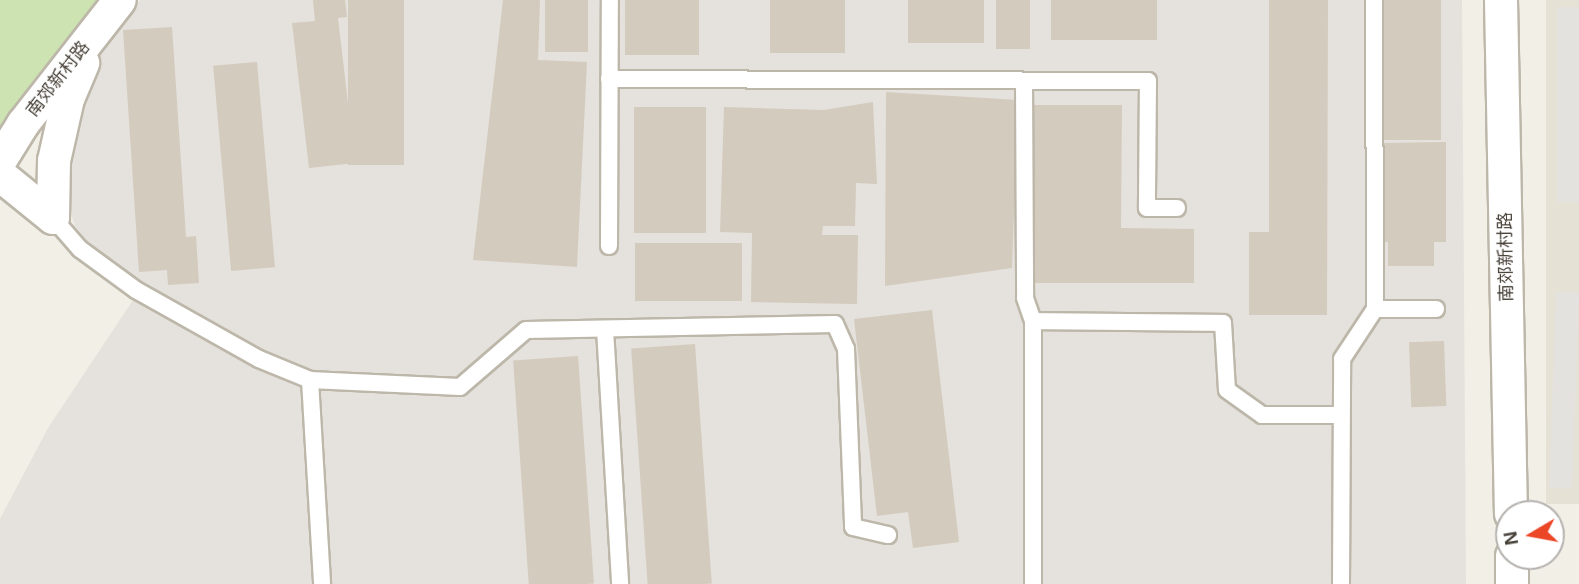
<!DOCTYPE html>
<meta charset="utf-8">
<style>
body{margin:0}
#map{position:relative;width:1579px;height:584px;overflow:hidden;background:#f2efe7;font-family:Helvetica,"Noto Sans SC",sans-serif}
div>[style]{position:absolute}
.residential>*{inset:0;background:#e6e1d5;transform-origin:0 0}
.industrial>*{inset:0;background:#e5e1dc}
.green>*{inset:0;background:#cde4b2}
.parking>*{inset:0;background:#e4e2df;transform-origin:0 0}
.building>*{inset:0;background:#d3cbbd;transform-origin:0 0}
.roads{filter:drop-shadow(2px 0 #bdb7aa) drop-shadow(-2px 0 #bdb7aa) drop-shadow(0 2px #bdb7aa) drop-shadow(0 -2px #bdb7aa)}
.lane>*{height:16px;margin:-8px;padding:0 8px;transform-origin:8px;border-radius:8px;background:#fff}
.street>*{height:32px;margin:-16px;padding:0 16px;transform-origin:16px;border-radius:16px;background:#fff}
span{translate:-50% -50%;white-space:nowrap;text-align:center;line-height:1.15;-webkit-text-stroke:6px #fff;paint-order:stroke}
.street-label{font-size:18px;color:#453f36}
.north{position:absolute;left:1495px;top:500px;width:70px;height:70px;box-sizing:border-box;background:#fff;border:2px solid #b5b2af;border-radius:50%;rotate:260deg;font-size:19px;font-weight:700;line-height:28px;text-align:center;color:#453f36}
.north::after{content:'';display:block;margin:auto;width:24px;height:32px;background:#eb4626;clip-path:polygon(50% 0,100% 100%,50% 72%,0 100%)}
</style>
<div id="map">
<div class="residential">
<div style="left:1546px;top:0;width:33px;height:504px"></div>
</div>
<div class="industrial">
<div style="clip-path:polygon(140px 0,1462px 0,1466px 584px,0 584px,0 519px,48px 428px,143px 285px,93px 249px,75px 226px,63px 189px,64px 148px,94px 59px)"></div>
</div>
<div class="green">
<div style="clip-path:polygon(0 0,104px 0,0 142px)"></div>
</div>
<div class="parking">
<div style="left:1557px;top:7px;width:22px;height:195px"></div>
<div style="left:1556px;top:292px;width:23px;height:196px;rotate:2deg"></div>
</div>
<div class="building">
<div style="clip-path:polygon(313px 0,345px 0,347px 17px,338px 18px,355px 163px,309px 168px,292px 23px,315px 21px)"></div>
<div style="left:348px;top:0;width:56px;height:165px"></div>
<div style="clip-path:polygon(503px 0,540px 0,538px 60px,587px 62px,577px 267px,473px 260px)"></div>
<div style="left:545px;top:0;width:43px;height:52px"></div>
<div style="left:625px;top:0;width:74px;height:55px"></div>
<div style="left:770px;top:0;width:75px;height:53px"></div>
<div style="left:908px;top:0;width:76px;height:43px"></div>
<div style="left:996px;top:0;width:34px;height:49px"></div>
<div style="left:1051px;top:0;width:106px;height:40px"></div>
<div style="clip-path:polygon(1269px 0,1328px 0,1327px 315px,1249px 315px,1249px 232px,1269px 232px)"></div>
<div style="left:1381px;top:0;width:60px;height:140px"></div>
<div style="clip-path:polygon(172px 27px,186px 237px,196px 236px,199px 283px,168px 285px,167px 270px,139px 272px,123px 30px)"></div>
<div style="left:257px;top:62px;width:206px;height:44px;rotate:85deg"></div>
<div style="clip-path:polygon(886px 92px,1018px 100px,1012px 268px,885px 286px)"></div>
<div style="clip-path:polygon(873px 102px,877px 184px,856px 183px,855px 226px,823px 226px,822px 235px,858px 235px,857px 304px,751px 302px,752px 233px,720px 232px,724px 107px,824px 110px)"></div>
<div style="clip-path:polygon(1033px 105px,1122px 105px,1121px 228px,1194px 229px,1194px 283px,1033px 283px)"></div>
<div style="left:634px;top:107px;width:72px;height:126px"></div>
<div style="clip-path:polygon(1446px 142px,1446px 242px,1434px 242px,1434px 266px,1388px 266px,1388px 242px,1383px 242px,1382px 143px)"></div>
<div style="left:635px;top:243px;width:107px;height:58px"></div>
<div style="clip-path:polygon(932px 310px,959px 542px,913px 548px,908px 512px,877px 516px,854px 319px)"></div>
<div style="left:1444px;top:341px;width:65px;height:35px;rotate:88deg"></div>
<div style="left:695px;top:344px;width:240px;height:64px;rotate:86deg"></div>
<div style="left:578px;top:356px;width:228px;height:65px;rotate:86deg"></div>
</div>
<div class="roads">
<div class="lane">
<div style="left:1374px;top:0;width:309px;rotate:89.8deg"></div>
<div style="left:609px;top:79px;width:539px;rotate:0.21deg"></div>
<div style="left:1148px;top:81px;width:127px;rotate:90.5deg"></div>
<div style="left:1147px;top:208px;width:30px"></div>
<div style="left:1024px;top:81px;width:217px;rotate:89.7deg"></div>
<div style="left:1025px;top:298px;width:24px;rotate:71deg"></div>
<div style="left:1033px;top:321px;width:263px;rotate:90deg"></div>
<div style="left:53px;top:218px;width:41px;rotate:48.9deg"></div>
<div style="left:80px;top:249px;width:69px;rotate:36.2deg"></div>
<div style="left:136px;top:290px;width:141px;rotate:29.3deg"></div>
<div style="left:259px;top:359px;width:55px;rotate:22.4deg"></div>
<div style="left:310px;top:380px;width:150px;rotate:2.7deg"></div>
<div style="left:460px;top:387px;width:87px;rotate:-40.8deg"></div>
<div style="left:526px;top:330px;width:309px;rotate:-1.1deg"></div>
<div style="left:835px;top:324px;width:27px;rotate:66deg"></div>
<div style="left:846px;top:349px;width:178px;rotate:87.7deg"></div>
<div style="left:853px;top:527px;width:36px;rotate:13deg"></div>
<div style="left:609px;top:246px;width:246px;rotate:-89.8deg"></div>
<div style="left:1033px;top:321px;width:190px;rotate:0.6deg"></div>
<div style="left:1223px;top:323px;width:67px;rotate:86.6deg"></div>
<div style="left:1227px;top:390px;width:43px;rotate:35.5deg"></div>
<div style="left:1262px;top:415px;width:79px"></div>
<div style="left:605px;top:329px;width:255px;rotate:86.6deg"></div>
<div style="left:310px;top:380px;width:204px;rotate:86.6deg"></div>
<div style="left:1341px;top:584px;width:225px;rotate:-89.7deg"></div>
<div style="left:1342px;top:359px;width:60px;rotate:-56.6deg"></div>
<div style="left:1375px;top:309px;width:61px"></div>
</div>
<div class="street">
<div style="left:1501px;top:0;width:514px;rotate:88.89deg"></div>
<div style="left:0;top:161px;width:44px;rotate:-58.1deg"></div>
<div style="left:23px;top:124px;width:157px;rotate:-52deg"></div>
<div style="left:0;top:175px;width:68px;rotate:39.1deg"></div>
<div style="left:53px;top:218px;width:57px;rotate:-89deg"></div>
<div style="left:54px;top:161px;width:64px;rotate:-77.3deg"></div>
<div style="left:68px;top:99px;width:39px;rotate:-67deg"></div>
<div style="left:1512px;top:556px;width:28px;rotate:90deg"></div>
</div>
</div>
<div class="street-label">
<span style="left:58px;top:79px;rotate:-52deg">南郊新村路</span>
<span style="left:1506px;top:257px;rotate:-91deg">南郊新村路</span>
</div>
<div class="north">N</div>
</div>
